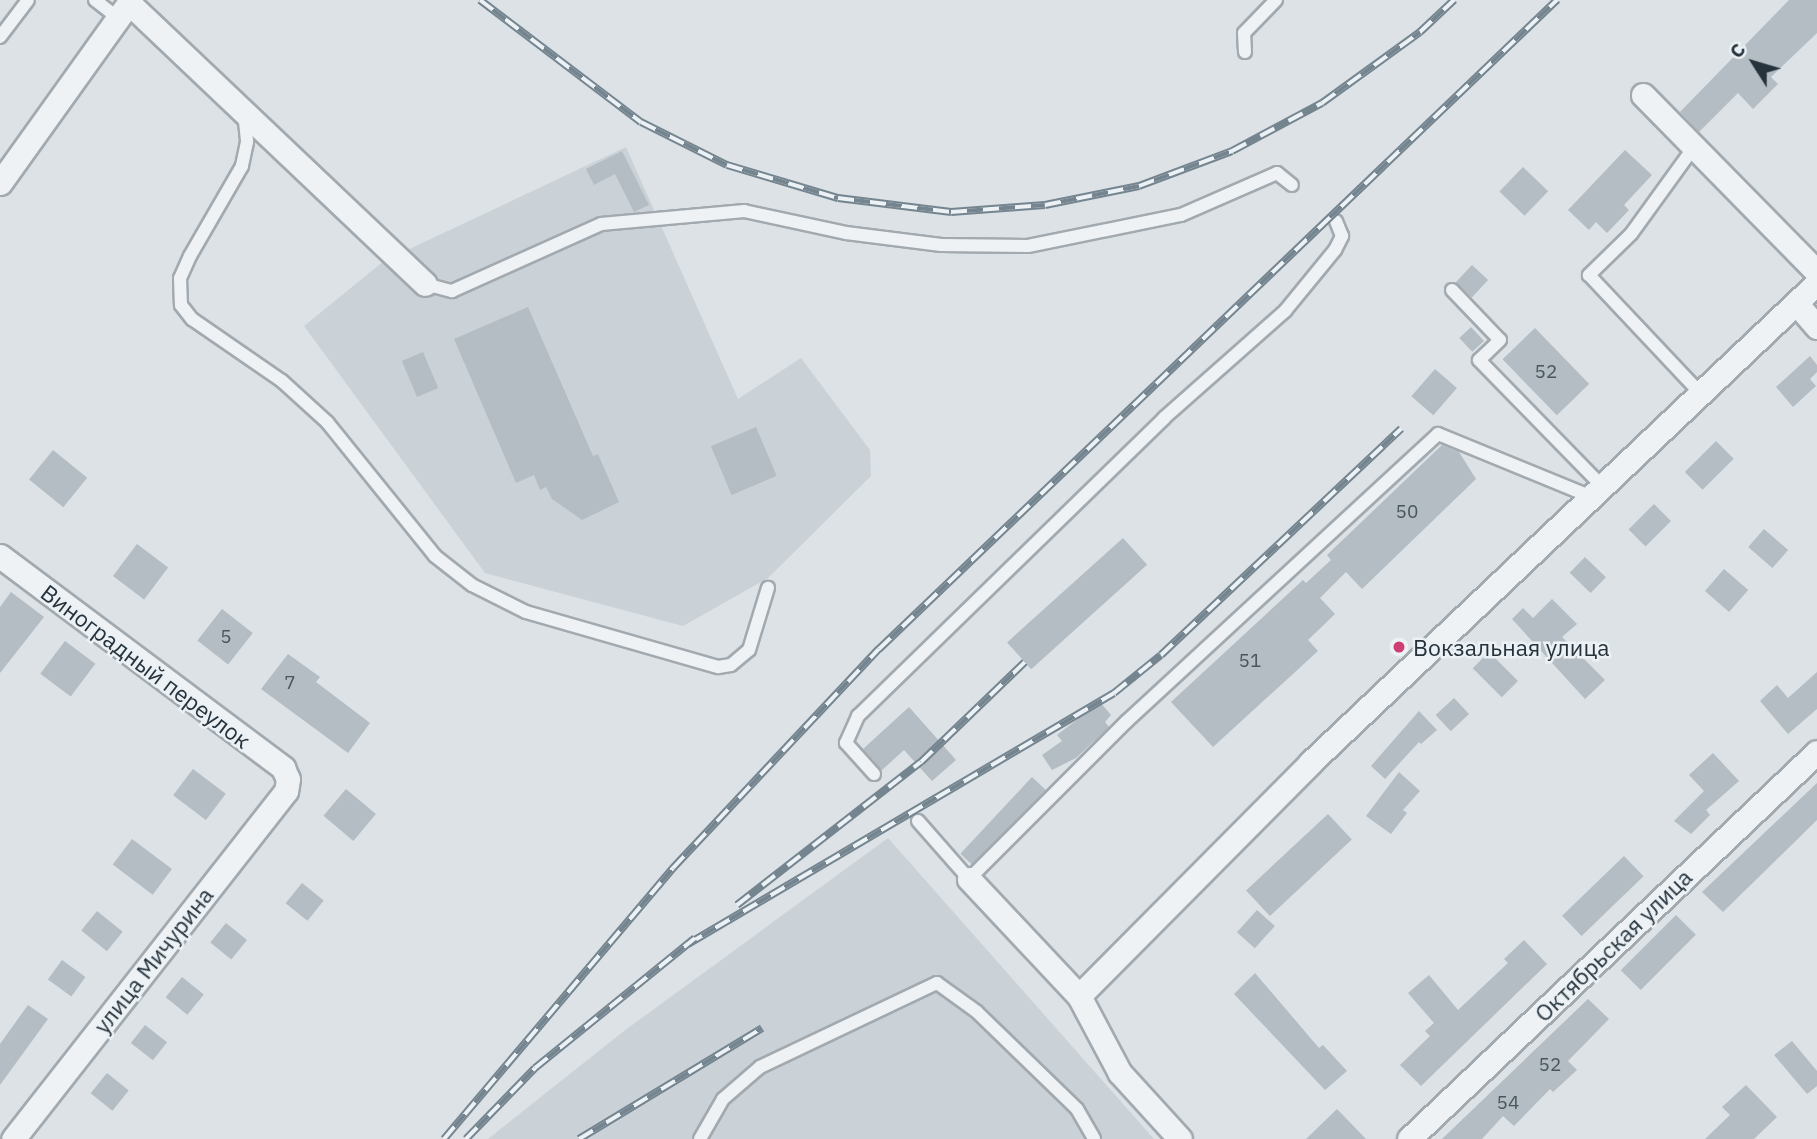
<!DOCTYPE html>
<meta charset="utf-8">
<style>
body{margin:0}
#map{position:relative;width:1817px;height:1139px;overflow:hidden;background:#dce2e6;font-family:"IBM Plex Sans",sans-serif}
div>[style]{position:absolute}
.built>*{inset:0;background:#cad2d8}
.building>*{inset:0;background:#b3bdc3;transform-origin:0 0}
.roads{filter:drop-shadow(2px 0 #a2aab0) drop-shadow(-2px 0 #a2aab0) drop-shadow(0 2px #a2aab0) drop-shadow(0 -2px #a2aab0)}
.lane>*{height:12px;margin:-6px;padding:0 6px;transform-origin:6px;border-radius:6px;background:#eff2f5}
.street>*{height:23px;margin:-11.5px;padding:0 11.5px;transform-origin:11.5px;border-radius:11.5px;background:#eff2f5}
.rail>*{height:8px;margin-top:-4px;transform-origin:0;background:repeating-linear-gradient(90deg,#ebf1f4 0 16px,#758590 0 32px);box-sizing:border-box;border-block:2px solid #758590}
.dots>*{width:19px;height:19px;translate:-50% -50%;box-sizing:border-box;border:4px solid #ebf1f4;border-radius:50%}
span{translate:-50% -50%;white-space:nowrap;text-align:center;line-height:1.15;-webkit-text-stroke:5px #ebf1f4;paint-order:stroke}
.number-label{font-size:19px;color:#49565e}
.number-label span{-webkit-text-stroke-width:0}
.poi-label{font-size:23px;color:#26333d}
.left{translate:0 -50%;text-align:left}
.street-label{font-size:23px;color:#26333d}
.north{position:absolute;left:1719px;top:28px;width:70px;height:70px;-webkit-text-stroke:5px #ebf1f4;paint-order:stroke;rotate:307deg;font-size:19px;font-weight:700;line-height:28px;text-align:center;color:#26333d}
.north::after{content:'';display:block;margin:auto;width:24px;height:32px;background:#26333d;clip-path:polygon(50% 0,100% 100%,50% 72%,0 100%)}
</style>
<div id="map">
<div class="built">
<div style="clip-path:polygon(626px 147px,738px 399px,801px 358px,870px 450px,871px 476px,768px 578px,683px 626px,485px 573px,304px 326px,384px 261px)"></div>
<div style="clip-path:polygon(888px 838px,1154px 1139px,488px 1139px,624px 1031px)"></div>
</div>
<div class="building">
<div style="clip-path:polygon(1789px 0,1817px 0,1817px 33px,1771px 77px,1778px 84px,1753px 109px,1738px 93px,1699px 132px,1680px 112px)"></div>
<div style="clip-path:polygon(1625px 150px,1652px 175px,1624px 205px,1629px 210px,1607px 233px,1596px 222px,1589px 230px,1568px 210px)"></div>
<div style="clip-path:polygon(622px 151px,649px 205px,634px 212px,615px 174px,594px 185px,586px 169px)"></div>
<div style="left:1523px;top:167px;width:35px;height:34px;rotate:44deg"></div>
<div style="left:1472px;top:265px;width:22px;height:24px;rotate:43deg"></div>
<div style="clip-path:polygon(528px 307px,593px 456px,598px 454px,619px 502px,582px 520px,552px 499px,546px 487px,540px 490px,534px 475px,516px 483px,454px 339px)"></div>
<div style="left:1471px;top:327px;width:19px;height:16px;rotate:47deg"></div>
<div style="left:1535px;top:328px;width:78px;height:45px;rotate:46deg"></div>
<div style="left:423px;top:352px;width:39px;height:23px;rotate:67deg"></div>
<div style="clip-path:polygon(1810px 356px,1817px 365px,1817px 372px,1810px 379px,1816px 386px,1793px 407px,1776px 387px)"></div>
<div style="left:1435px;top:369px;width:29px;height:36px;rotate:41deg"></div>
<div style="left:756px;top:427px;width:53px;height:49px;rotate:67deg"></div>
<div style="left:1716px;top:441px;width:25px;height:44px;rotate:45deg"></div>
<div style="clip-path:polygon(1442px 445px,1459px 452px,1476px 479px,1362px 589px,1346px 572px,1320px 598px,1335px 614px,1308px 640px,1318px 651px,1213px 747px,1171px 702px,1303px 580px,1306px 583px,1331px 560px,1327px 555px)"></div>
<div style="left:53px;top:450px;width:44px;height:38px;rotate:39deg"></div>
<div style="left:1654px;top:504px;width:24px;height:36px;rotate:45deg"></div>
<div style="left:1764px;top:529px;width:32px;height:24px;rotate:41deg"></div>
<div style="left:1123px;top:538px;width:36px;height:156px;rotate:48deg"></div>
<div style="left:137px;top:544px;width:39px;height:40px;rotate:37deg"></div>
<div style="left:1585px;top:557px;width:29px;height:22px;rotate:44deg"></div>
<div style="left:1724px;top:569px;width:32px;height:29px;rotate:41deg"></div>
<div style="clip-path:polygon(11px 592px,44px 617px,0 673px,0 607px)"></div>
<div style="clip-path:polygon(1552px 599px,1577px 624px,1562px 637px,1605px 680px,1585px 699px,1512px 619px,1523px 608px,1533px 618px)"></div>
<div style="left:222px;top:609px;width:39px;height:40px;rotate:38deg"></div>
<div style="left:65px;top:641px;width:38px;height:41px;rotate:37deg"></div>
<div style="left:1489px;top:652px;width:41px;height:23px;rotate:45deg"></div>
<div style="clip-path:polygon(288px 654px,320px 677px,316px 682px,370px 723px,348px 753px,261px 689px)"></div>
<div style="clip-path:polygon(1817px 672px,1817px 709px,1788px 734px,1760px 701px,1777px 685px,1788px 698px)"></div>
<div style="left:1454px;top:698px;width:22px;height:25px;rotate:47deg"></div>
<div style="clip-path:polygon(1100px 702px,1111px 715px,1105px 722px,1109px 727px,1076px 758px,1052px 770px,1042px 755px,1062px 741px,1057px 735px)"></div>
<div style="clip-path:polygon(909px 707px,956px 760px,932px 781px,904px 750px,882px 770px,863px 749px)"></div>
<div style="clip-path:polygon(1419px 711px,1437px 730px,1421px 744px,1419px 742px,1385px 779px,1371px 766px)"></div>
<div style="clip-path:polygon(1713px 753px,1739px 781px,1706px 810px,1710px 815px,1691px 834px,1674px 821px,1704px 791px,1689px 775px)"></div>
<div style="left:193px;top:769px;width:41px;height:33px;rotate:37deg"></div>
<div style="clip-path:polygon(1399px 772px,1420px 791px,1403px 810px,1407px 813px,1391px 834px,1366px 816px)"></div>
<div style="left:1032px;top:777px;width:19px;height:105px;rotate:43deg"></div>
<div style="clip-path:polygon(1817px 783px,1817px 820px,1723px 912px,1702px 892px)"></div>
<div style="left:346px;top:789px;width:39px;height:35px;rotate:40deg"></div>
<div style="left:1328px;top:814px;width:35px;height:112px;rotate:47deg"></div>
<div style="left:132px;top:839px;width:50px;height:32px;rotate:37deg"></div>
<div style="left:1624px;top:856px;width:28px;height:86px;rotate:46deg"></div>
<div style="left:302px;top:883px;width:28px;height:26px;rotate:39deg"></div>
<div style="left:1257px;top:910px;width:24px;height:30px;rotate:42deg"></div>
<div style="left:97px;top:911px;width:33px;height:25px;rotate:39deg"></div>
<div style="left:1676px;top:915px;width:28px;height:78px;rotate:45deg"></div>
<div style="left:226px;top:923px;width:27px;height:25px;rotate:39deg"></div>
<div style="clip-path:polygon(1524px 940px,1547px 964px,1421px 1086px,1400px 1065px,1430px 1036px,1425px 1031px,1434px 1023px,1408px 993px,1429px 975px,1458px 1010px,1508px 963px,1504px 959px)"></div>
<div style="left:62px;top:960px;width:29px;height:24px;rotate:36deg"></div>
<div style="clip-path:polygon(1255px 973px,1319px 1048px,1323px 1045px,1347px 1071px,1325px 1090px,1234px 994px)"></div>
<div style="left:182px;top:977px;width:28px;height:26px;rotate:39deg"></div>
<div style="clip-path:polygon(1588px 999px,1609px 1019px,1568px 1061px,1577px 1070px,1553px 1092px,1550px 1089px,1514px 1126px,1503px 1116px,1482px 1139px,1442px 1139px)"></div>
<div style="clip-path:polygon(28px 1005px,48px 1019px,0 1085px,0 1044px)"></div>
<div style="left:145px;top:1025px;width:28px;height:23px;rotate:38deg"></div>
<div style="clip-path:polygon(1792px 1041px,1817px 1071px,1817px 1086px,1807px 1094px,1774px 1055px)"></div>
<div style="left:107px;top:1073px;width:28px;height:26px;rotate:39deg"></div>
<div style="clip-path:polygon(1746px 1085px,1777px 1117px,1754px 1139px,1705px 1139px,1730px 1115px,1722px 1107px)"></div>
<div style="clip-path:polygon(1337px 1109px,1366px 1139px,1306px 1139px)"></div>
</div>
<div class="roads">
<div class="lane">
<div style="left:95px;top:0;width:29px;rotate:38deg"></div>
<div style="left:0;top:37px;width:46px;rotate:-52.9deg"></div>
<div style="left:1245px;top:52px;width:19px;rotate:-93deg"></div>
<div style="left:1244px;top:33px;width:46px;rotate:-45.9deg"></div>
<div style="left:244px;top:112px;width:30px;rotate:84deg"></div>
<div style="left:247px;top:142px;width:25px;rotate:102deg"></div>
<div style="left:242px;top:166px;width:104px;rotate:120deg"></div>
<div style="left:190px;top:256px;width:24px;rotate:114deg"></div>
<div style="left:180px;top:278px;width:27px;rotate:88deg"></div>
<div style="left:181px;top:305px;width:18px;rotate:52deg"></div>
<div style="left:192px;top:319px;width:109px;rotate:34.6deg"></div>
<div style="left:282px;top:381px;width:61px;rotate:42.3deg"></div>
<div style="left:327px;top:422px;width:172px;rotate:51.1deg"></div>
<div style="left:435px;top:556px;width:47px;rotate:38.1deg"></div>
<div style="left:472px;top:585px;width:60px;rotate:26.6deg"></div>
<div style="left:526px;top:612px;width:200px;rotate:16deg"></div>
<div style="left:718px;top:667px;width:13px;rotate:-9deg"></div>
<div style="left:731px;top:665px;width:23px;rotate:-40deg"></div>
<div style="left:749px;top:650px;width:65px;rotate:-73deg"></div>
<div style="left:1694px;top:147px;width:107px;rotate:125.9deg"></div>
<div style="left:1631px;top:234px;width:59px;rotate:135.7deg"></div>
<div style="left:1589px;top:275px;width:163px;rotate:46.7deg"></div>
<div style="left:425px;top:284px;width:28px;rotate:15deg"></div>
<div style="left:452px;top:291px;width:163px;rotate:-24.2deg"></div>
<div style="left:601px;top:224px;width:144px;rotate:-5.2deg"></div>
<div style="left:744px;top:211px;width:104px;rotate:12.2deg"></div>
<div style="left:846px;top:233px;width:96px;rotate:7.2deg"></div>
<div style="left:941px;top:245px;width:87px;rotate:0.7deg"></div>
<div style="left:1028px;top:246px;width:156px;rotate:-11.5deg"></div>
<div style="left:1181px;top:215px;width:105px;rotate:-23.6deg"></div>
<div style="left:1277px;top:173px;width:19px;rotate:39deg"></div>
<div style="left:1452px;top:290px;width:69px;rotate:46.2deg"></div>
<div style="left:1500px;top:340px;width:29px;rotate:136deg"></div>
<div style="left:1479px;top:360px;width:179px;rotate:45.7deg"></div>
<div style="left:874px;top:774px;width:42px;rotate:-132.1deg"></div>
<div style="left:846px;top:743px;width:30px;rotate:-66deg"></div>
<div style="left:858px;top:716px;width:427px;rotate:-44.2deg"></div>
<div style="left:1164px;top:418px;width:162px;rotate:-41.5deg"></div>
<div style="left:1285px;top:311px;width:79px;rotate:-50.7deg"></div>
<div style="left:1335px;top:250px;width:16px;rotate:-63deg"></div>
<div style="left:1342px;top:236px;width:16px;rotate:-112deg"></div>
<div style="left:918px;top:821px;width:77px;rotate:48.7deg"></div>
<div style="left:969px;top:879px;width:223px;rotate:-45deg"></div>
<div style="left:1127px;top:721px;width:423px;rotate:-42.7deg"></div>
<div style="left:1438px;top:434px;width:169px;rotate:22.3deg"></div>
<div style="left:700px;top:1139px;width:46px;rotate:-60.1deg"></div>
<div style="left:723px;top:1099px;width:49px;rotate:-40.9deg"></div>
<div style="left:760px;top:1067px;width:196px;rotate:-25.4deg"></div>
<div style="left:937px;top:983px;width:49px;rotate:35.9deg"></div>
<div style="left:977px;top:1012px;width:139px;rotate:44.1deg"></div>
<div style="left:1077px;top:1109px;width:34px;rotate:60deg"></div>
</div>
<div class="street">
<div style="left:129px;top:3px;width:408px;rotate:43.5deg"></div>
<div style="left:1643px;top:95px;width:248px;rotate:45.5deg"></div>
<div style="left:0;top:183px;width:225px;rotate:-54.4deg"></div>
<div style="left:1796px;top:303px;width:32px;rotate:49deg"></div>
<div style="left:0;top:556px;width:354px;rotate:36.8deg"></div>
<div style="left:283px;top:768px;width:12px;rotate:66deg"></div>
<div style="left:288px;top:779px;width:12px;rotate:99deg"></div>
<div style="left:286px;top:791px;width:442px;rotate:128.1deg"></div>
<div style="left:969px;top:879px;width:161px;rotate:46.8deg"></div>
<div style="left:1079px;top:996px;width:87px;rotate:62deg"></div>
<div style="left:1120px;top:1073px;width:89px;rotate:47.7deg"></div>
<div style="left:1079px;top:996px;width:328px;rotate:-45.2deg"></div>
<div style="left:1310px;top:763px;width:698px;rotate:-43.43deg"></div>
<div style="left:1409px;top:1139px;width:562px;rotate:-43.49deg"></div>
</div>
</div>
<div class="rail">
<div style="left:480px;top:0;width:202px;rotate:37.2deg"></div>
<div style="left:641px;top:122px;width:96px;rotate:26.6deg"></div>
<div style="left:727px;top:165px;width:116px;rotate:16.6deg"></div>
<div style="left:838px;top:198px;width:114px;rotate:7.1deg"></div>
<div style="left:951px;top:212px;width:94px;rotate:-4.3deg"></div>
<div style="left:1045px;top:205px;width:96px;rotate:-11.4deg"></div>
<div style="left:1139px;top:186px;width:99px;rotate:-20.6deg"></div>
<div style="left:1232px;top:151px;width:102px;rotate:-28.1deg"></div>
<div style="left:1322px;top:103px;width:121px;rotate:-35.9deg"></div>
<div style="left:1420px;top:32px;width:47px;rotate:-43.3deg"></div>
<div style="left:737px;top:905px;width:233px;rotate:-37.9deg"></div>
<div style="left:921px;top:762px;width:144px;rotate:-43.9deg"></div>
<div style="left:688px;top:944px;width:494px;rotate:-30.5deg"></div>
<div style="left:1114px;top:693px;width:60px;rotate:-39deg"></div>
<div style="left:1161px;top:655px;width:330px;rotate:-43.3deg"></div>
<div style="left:444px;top:1139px;width:355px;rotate:-49.8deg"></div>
<div style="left:673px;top:868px;width:301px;rotate:-46.8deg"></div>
<div style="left:879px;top:649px;width:939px;rotate:-43.75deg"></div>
<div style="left:466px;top:1139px;width:99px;rotate:-45.8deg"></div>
<div style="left:535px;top:1068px;width:206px;rotate:-39.1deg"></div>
<div style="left:579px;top:1139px;width:214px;rotate:-31.2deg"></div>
</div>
<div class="dots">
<div style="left:1399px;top:647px;background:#cf3e72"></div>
</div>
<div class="number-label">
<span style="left:1546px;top:372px">52</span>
<span style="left:1407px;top:512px">50</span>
<span style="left:226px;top:637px">5</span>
<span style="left:1250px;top:661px">51</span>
<span style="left:290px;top:683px">7</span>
<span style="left:1550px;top:1065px">52</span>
<span style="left:1508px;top:1103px">54</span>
</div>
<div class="poi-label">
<span class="left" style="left:1413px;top:647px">Вокзальная улица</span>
</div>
<div class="street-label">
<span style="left:146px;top:666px;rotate:37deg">Виноградный переулок</span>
<span style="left:1613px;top:945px;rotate:-44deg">Октябрьская улица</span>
<span style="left:153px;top:960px;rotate:-52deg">улица Мичурина</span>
</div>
<div class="north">С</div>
</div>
